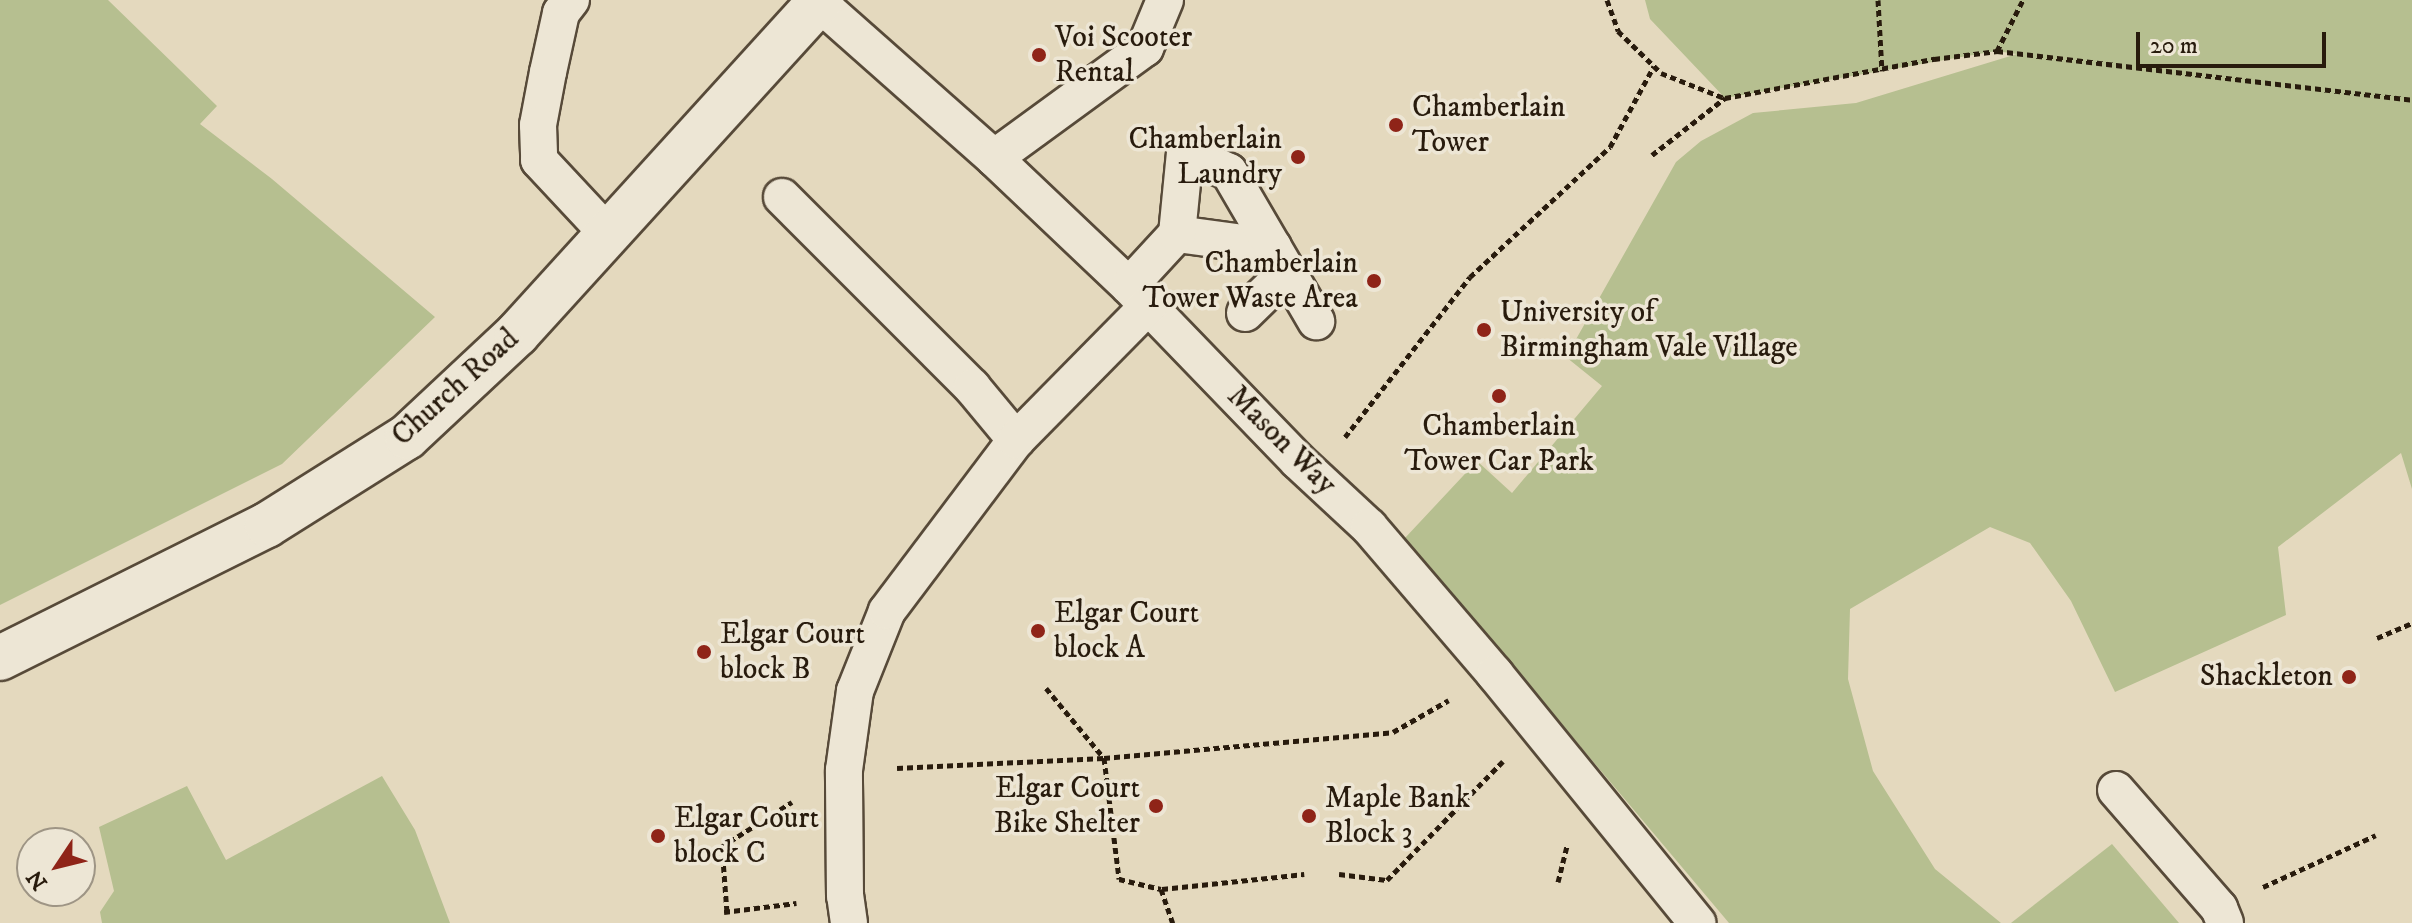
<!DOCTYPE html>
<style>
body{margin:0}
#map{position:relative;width:2412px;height:923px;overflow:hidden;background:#e4d9be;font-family:"IM FELL DW Pica",serif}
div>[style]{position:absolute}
.green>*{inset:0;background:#b6bf90}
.path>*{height:5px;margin-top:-2.5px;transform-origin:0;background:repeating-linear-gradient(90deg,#281b0d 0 6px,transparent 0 10px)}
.roads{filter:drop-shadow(2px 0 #574a39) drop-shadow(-2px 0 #574a39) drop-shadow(0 2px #574a39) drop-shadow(0 -2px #574a39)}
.service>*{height:36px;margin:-18px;padding:0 18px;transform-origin:18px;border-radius:18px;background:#ede6d5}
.secondary>*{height:44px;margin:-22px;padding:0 22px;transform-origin:22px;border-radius:22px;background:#ede6d5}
.dots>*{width:22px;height:22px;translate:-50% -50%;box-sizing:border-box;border:4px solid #ede6d5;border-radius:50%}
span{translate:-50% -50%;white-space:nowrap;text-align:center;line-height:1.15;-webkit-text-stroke:7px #ede6d5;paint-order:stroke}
.poi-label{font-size:30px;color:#281b0d}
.left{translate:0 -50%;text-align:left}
.right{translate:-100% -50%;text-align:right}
.street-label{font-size:30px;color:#281b0d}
.north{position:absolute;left:16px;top:827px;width:80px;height:80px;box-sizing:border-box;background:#ede6d5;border:2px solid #9e9585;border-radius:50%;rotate:235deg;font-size:22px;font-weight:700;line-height:32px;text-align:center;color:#281b0d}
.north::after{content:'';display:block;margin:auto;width:28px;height:36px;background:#8f2418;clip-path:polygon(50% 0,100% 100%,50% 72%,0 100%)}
.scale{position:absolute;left:2136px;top:32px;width:190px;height:36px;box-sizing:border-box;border:4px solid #281b0d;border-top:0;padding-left:10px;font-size:24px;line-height:28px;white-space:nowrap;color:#281b0d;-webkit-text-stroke:6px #ede6d5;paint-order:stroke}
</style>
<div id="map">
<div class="green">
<div style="clip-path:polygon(0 0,108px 0,217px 106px,200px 124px,272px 179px,435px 317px,282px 464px,0 605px)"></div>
<div style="clip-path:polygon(1645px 0,2412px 0,2412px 489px,2401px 453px,2278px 547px,2286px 615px,2115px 692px,2071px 601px,2030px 543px,1990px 527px,1850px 609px,1848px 679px,1873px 771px,1935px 869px,2001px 923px,1729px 923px,1405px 538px,1477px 461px,1512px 493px,1602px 386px,1566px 357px,1676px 162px,1701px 141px,1753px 113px,1856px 103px,2017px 54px,1996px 51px,1725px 98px,1650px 19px)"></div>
<div style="clip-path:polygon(382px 776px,415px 830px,450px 923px,102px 923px,100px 912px,114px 891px,99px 827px,187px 786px,226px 860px)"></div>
<div style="clip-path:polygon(2112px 844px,2179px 923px,2011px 923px)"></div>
</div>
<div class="path">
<div style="left:1607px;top:0;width:33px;rotate:70deg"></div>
<div style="left:1618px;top:31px;width:60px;rotate:44.3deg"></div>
<div style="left:1661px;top:73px;width:68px;rotate:21.6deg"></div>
<div style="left:1878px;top:0;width:71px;rotate:86.8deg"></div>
<div style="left:1997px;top:51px;width:57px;rotate:-63deg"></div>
<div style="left:1652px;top:155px;width:93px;rotate:-38deg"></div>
<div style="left:1725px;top:98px;width:213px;rotate:-10.6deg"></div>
<div style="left:1934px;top:59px;width:64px;rotate:-7.2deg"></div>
<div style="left:1997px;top:51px;width:418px;rotate:6.7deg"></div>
<div style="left:1345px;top:437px;width:203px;rotate:-52deg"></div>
<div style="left:1470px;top:277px;width:191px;rotate:-42.9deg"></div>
<div style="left:1610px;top:147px;width:92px;rotate:-61.5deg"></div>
<div style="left:2377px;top:638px;width:38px;rotate:-23deg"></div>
<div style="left:1046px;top:688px;width:91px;rotate:50.4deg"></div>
<div style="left:1104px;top:758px;width:122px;rotate:82.9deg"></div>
<div style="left:1119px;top:879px;width:43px;rotate:13.4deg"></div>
<div style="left:1161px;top:889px;width:36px;rotate:71deg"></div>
<div style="left:897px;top:768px;width:207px;rotate:-2.8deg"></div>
<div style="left:1104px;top:758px;width:290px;rotate:-5.1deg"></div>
<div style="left:1393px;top:732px;width:64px;rotate:-29.7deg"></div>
<div style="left:722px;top:846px;width:67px;rotate:85.7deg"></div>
<div style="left:721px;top:847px;width:84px;rotate:-32.4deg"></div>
<div style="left:1339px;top:874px;width:48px;rotate:7.1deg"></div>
<div style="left:1387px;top:880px;width:166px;rotate:-45.7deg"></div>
<div style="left:1558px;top:882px;width:38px;rotate:-76deg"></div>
<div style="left:2263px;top:887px;width:124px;rotate:-24.7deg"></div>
<div style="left:1162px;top:889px;width:143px;rotate:-6deg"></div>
<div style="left:724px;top:912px;width:73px;rotate:-7.1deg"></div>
</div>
<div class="roads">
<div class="service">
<div style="left:571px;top:0;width:16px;rotate:128deg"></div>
<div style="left:561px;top:13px;width:60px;rotate:102.4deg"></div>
<div style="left:548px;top:72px;width:54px;rotate:100.7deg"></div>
<div style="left:538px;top:125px;width:35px;rotate:88deg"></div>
<div style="left:539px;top:160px;width:103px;rotate:47deg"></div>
<div style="left:819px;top:3px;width:234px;rotate:41.5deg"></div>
<div style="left:994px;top:158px;width:186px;rotate:43.5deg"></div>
<div style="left:1129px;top:286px;width:243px;rotate:46deg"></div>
<div style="left:1298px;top:461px;width:97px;rotate:42.9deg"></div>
<div style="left:1369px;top:527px;width:194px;rotate:49.4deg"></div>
<div style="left:1495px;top:674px;width:321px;rotate:50.9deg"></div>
<div style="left:994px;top:158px;width:187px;rotate:-36.1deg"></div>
<div style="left:1145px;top:48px;width:52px;rotate:-67.4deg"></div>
<div style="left:782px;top:197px;width:269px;rotate:45deg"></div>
<div style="left:972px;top:387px;width:69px;rotate:50.3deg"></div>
<div style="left:1177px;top:234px;width:97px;rotate:7.7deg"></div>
<div style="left:1129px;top:286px;width:71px;rotate:-47.3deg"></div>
<div style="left:1177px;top:234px;width:82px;rotate:-84.4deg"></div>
<div style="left:1185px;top:152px;width:48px;rotate:24.4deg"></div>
<div style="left:1229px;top:172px;width:173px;rotate:59.7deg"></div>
<div style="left:1245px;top:313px;width:59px;rotate:-44.3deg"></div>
<div style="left:2116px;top:790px;width:157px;rotate:48.9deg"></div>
<div style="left:2219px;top:908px;width:16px;rotate:68deg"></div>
<div style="left:849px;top:923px;width:27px;rotate:-98deg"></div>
<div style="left:845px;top:896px;width:126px;rotate:-90.5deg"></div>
<div style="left:844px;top:770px;width:80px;rotate:-82.1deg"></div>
<div style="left:855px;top:691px;width:86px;rotate:-68.2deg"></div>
<div style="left:887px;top:611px;width:214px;rotate:-53deg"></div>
<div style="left:1016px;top:440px;width:190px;rotate:-45.4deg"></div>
</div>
<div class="secondary">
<div style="left:0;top:658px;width:298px;rotate:-26.5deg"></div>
<div style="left:267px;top:525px;width:165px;rotate:-32.2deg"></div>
<div style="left:407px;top:437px;width:151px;rotate:-43.1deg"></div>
<div style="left:517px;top:334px;width:452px;rotate:-47.7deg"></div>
</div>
</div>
<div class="dots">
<div style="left:1039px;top:55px;background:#8f2418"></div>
<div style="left:1396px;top:125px;background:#8f2418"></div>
<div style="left:1298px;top:157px;background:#8f2418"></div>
<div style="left:1374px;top:281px;background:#8f2418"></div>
<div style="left:1484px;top:330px;background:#8f2418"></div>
<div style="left:1499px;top:396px;background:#8f2418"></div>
<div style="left:1038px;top:631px;background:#8f2418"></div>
<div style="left:704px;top:652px;background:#8f2418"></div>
<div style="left:2349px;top:677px;background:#8f2418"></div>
<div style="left:1156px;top:806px;background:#8f2418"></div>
<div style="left:1309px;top:816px;background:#8f2418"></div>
<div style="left:658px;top:836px;background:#8f2418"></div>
</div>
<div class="poi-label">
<span class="left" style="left:1055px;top:55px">Voi Scooter<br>Rental</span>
<span class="left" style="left:1412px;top:125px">Chamberlain<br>Tower</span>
<span class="right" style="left:1282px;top:157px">Chamberlain<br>Laundry</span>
<span class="right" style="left:1358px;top:281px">Chamberlain<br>Tower Waste Area</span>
<span class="left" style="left:1500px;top:330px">University of<br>Birmingham Vale Village</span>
<span style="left:1499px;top:444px">Chamberlain<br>Tower Car Park</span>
<span class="left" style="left:1054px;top:631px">Elgar Court<br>block A</span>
<span class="left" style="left:720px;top:652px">Elgar Court<br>block B</span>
<span class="right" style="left:2333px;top:677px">Shackleton</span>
<span class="right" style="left:1140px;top:806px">Elgar Court<br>Bike Shelter</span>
<span class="left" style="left:1325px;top:816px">Maple Bank<br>Block 3</span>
<span class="left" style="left:674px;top:836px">Elgar Court<br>block C</span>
</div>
<div class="street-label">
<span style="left:456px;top:388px;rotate:-42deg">Church Road</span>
<span style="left:1281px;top:441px;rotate:45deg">Mason Way</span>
</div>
<div class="north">N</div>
<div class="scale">20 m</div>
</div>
